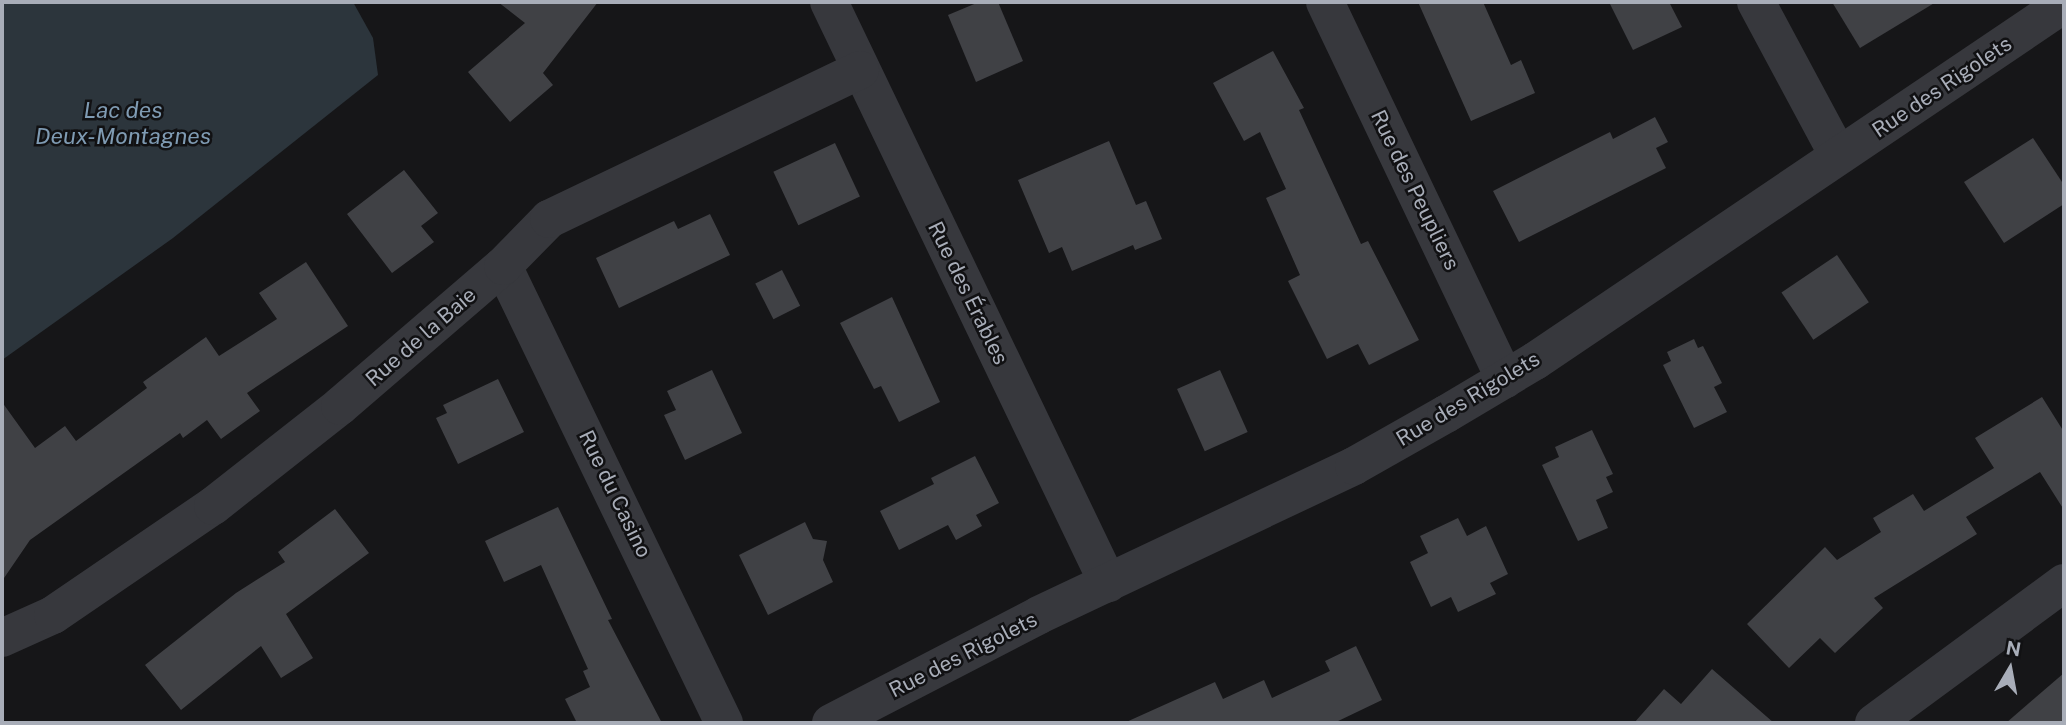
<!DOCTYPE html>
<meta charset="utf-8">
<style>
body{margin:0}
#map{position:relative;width:2066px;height:725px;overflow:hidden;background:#161618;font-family:"Public Sans",sans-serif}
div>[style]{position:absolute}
.water>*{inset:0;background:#2c353c}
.building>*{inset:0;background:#404145;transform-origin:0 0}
.minor>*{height:38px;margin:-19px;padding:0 19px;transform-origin:19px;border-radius:19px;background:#37383d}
span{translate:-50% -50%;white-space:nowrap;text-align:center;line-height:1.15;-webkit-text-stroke:5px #111113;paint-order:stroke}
.street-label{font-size:21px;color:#a8adb8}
.water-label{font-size:23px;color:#7f9bb3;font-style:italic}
.frame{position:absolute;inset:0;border:4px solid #a8adb8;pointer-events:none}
.north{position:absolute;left:1975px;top:634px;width:70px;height:70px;-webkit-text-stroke:5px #111113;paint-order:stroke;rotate:10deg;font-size:19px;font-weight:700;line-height:28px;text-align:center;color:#a8adb8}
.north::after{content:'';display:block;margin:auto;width:24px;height:32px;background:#a8adb8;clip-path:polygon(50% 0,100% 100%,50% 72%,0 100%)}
</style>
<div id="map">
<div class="water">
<div style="clip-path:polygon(2px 2px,353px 2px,373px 38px,378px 75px,173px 238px,2px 360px)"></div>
</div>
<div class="building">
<div style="clip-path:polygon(498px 2px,598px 2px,543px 73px,553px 85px,510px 122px,468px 72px,525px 23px)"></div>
<div style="clip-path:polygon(979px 2px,998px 2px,1023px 61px,976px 82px,948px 15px)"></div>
<div style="clip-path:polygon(1418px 2px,1483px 2px,1511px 65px,1521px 60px,1535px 93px,1471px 121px)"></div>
<div style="clip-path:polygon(1609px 2px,1669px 2px,1682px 27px,1633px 50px)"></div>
<div style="clip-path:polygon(1832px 2px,1936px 2px,1860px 48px)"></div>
<div style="clip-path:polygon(1273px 51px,1304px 108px,1299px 110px,1361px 244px,1368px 241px,1419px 340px,1369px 365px,1358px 344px,1327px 359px,1288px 281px,1300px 275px,1266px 198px,1286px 189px,1260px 132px,1244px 141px,1213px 83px)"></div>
<div style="clip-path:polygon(1655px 117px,1668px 142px,1656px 148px,1666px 168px,1519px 242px,1493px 191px,1610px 132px,1613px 139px)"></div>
<div style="clip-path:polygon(2033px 138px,2064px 185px,2064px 204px,2004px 243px,1964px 182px)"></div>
<div style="clip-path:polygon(1109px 141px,1136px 205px,1146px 201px,1162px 239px,1135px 250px,1133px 245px,1072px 271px,1062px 247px,1049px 253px,1018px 180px)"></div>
<div style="left:835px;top:143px;width:59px;height:68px;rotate:65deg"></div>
<div style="clip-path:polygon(404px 170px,438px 213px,421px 226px,434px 242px,392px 273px,347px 214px)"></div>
<div style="clip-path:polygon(710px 214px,730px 255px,619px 308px,596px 258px,674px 221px,678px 229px)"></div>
<div style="left:1837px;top:255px;width:57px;height:67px;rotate:56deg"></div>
<div style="clip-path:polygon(306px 262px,348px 326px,247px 393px,260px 411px,221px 439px,207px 420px,183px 438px,180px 433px,30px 540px,2px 581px,2px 402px,35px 448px,65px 426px,76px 441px,147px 388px,143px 382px,206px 337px,219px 356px,277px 319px,259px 293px)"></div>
<div style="left:782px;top:270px;width:40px;height:30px;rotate:63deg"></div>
<div style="clip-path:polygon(892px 297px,940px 402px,899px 422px,881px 386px,874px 389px,840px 323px)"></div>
<div style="clip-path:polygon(1694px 339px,1698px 348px,1703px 346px,1722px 383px,1714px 387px,1727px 412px,1694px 428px,1663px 365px,1671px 361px,1667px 352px)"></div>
<div style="clip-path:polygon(712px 370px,742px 433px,685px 460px,664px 415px,676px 410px,667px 391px)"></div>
<div style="left:1220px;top:370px;width:68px;height:47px;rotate:66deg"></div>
<div style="clip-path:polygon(498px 379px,524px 432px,458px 464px,436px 418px,447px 413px,443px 405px)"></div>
<div style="clip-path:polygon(2042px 397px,2064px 432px,2064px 510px,2040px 472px,1966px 517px,1977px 534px,1874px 598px,1883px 608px,1835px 653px,1820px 638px,1789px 668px,1747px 624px,1825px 547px,1837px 560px,1881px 532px,1873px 518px,1913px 494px,1924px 511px,1994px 468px,1975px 438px)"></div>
<div style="clip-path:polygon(1592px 430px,1613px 474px,1606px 477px,1613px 492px,1596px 500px,1608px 528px,1578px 541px,1542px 465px,1559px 457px,1555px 447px)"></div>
<div style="clip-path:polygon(975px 456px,999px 503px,976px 515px,982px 526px,956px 540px,948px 525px,899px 550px,880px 511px,934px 484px,931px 478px)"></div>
<div style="clip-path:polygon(558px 507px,612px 619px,608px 620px,662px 723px,577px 723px,565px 699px,590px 687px,583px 671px,588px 669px,541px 565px,504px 582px,485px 541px)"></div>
<div style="clip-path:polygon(335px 509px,369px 553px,286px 614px,313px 658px,281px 678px,261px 646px,181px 710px,145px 665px,236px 593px,285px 562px,278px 552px)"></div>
<div style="clip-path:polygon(1458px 518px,1467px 536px,1486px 526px,1508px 574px,1490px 583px,1496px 594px,1458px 612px,1451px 597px,1431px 607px,1410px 562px,1428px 553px,1420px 536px)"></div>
<div style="clip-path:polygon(805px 522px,813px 539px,827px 541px,823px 560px,833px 582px,768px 615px,739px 555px)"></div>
<div style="clip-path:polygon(1356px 646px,1382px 700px,1334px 723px,1124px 723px,1215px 682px,1223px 699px,1264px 680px,1272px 698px,1330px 671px,1325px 661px)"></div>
<div style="clip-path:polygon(1712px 669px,1774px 723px,1634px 723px,1664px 689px,1681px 704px)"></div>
<div style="clip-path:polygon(2064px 673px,2064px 723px,2006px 723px)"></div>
</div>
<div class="minor">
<div style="left:829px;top:2px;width:645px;rotate:64.35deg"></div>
<div style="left:1325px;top:2px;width:418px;rotate:64.5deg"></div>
<div style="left:1756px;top:2px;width:174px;rotate:61.8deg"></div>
<div style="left:503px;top:266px;width:508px;rotate:64.19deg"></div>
<div style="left:2px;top:638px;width:56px;rotate:-24.3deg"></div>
<div style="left:53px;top:615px;width:194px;rotate:-34.3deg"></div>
<div style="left:213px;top:506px;width:162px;rotate:-38.2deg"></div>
<div style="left:340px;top:406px;width:215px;rotate:-40.7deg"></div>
<div style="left:503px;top:266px;width:66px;rotate:-45.6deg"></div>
<div style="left:549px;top:219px;width:345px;rotate:-25.6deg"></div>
<div style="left:831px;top:723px;width:234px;rotate:-27.4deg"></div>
<div style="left:1039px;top:615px;width:348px;rotate:-25.3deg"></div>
<div style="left:1354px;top:466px;width:106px;rotate:-29.5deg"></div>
<div style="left:1446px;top:414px;width:104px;rotate:-30.8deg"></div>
<div style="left:1535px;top:361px;width:638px;rotate:-34.01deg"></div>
<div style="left:1874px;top:723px;width:236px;rotate:-36.4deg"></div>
</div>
<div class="street-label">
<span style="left:1942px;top:87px;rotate:-34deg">Rue des Rigolets</span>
<span style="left:1415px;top:190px;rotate:64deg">Rue des Peupliers</span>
<span style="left:968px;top:293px;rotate:64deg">Rue des Érables</span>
<span style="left:421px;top:337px;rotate:-41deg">Rue de la Baie</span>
<span style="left:1468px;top:399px;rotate:-31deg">Rue des Rigolets</span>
<span style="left:615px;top:494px;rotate:64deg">Rue du Casino</span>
<span style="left:963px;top:655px;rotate:-27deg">Rue des Rigolets</span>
</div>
<div class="water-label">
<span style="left:123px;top:123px">Lac des<br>Deux-Montagnes</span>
</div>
<div class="frame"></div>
<div class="north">N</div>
</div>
